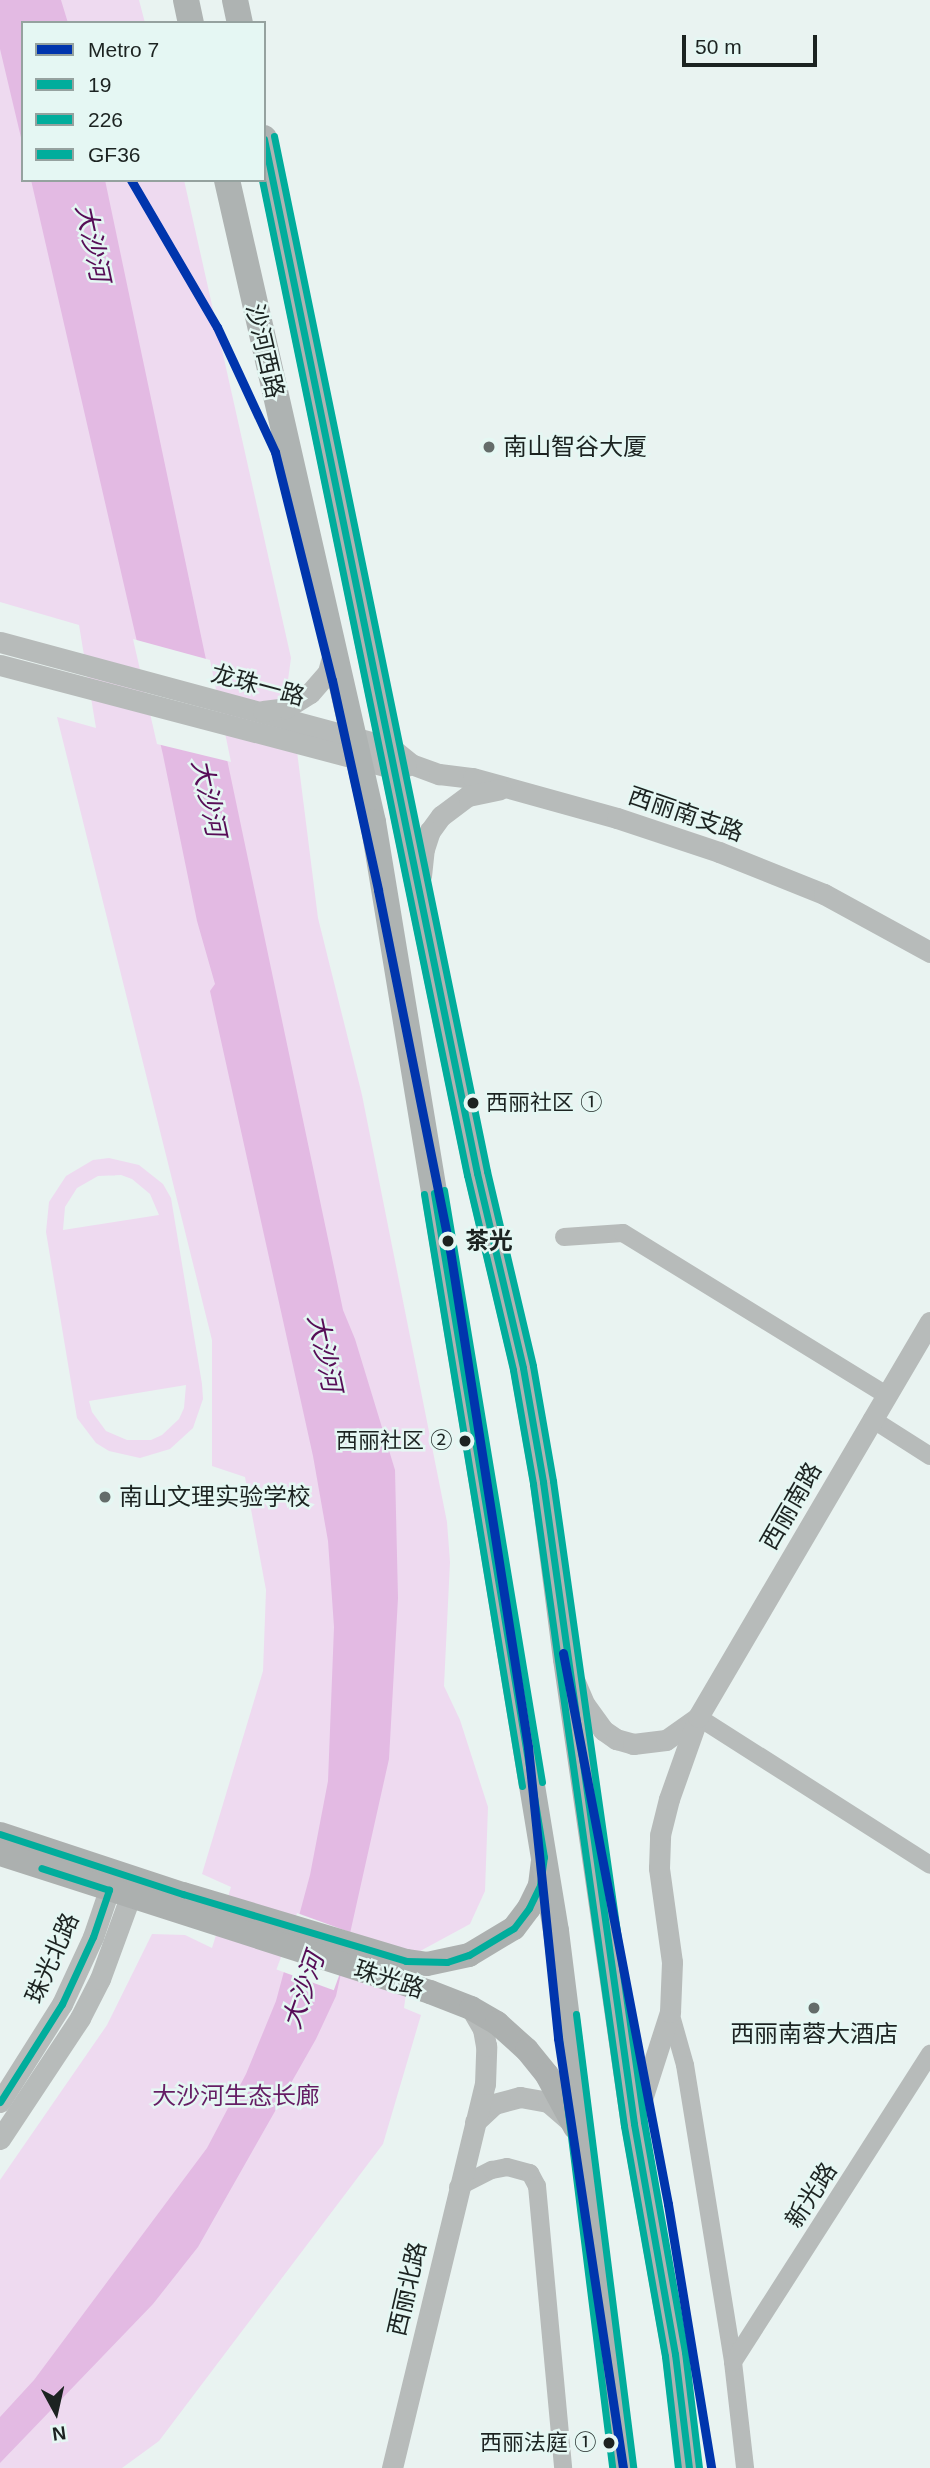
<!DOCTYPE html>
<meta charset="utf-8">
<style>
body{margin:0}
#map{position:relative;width:930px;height:2468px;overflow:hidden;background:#e9f3f1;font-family:Helvetica,"Noto Sans SC",sans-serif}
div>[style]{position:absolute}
.green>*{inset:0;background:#eedaf0}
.water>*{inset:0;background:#e3bae3}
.pier>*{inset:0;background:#e9f3f1;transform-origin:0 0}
.minor>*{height:18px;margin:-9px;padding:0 9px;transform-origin:9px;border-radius:9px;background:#b7bbba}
.tertiary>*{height:21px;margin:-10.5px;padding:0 10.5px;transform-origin:10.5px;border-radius:10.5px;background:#b7bbba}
.secondary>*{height:24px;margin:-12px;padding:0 12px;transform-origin:12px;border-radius:12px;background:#acb0af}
.primary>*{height:26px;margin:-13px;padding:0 13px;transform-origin:13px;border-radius:13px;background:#aeb3b2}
.bus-1>*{height:7px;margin:-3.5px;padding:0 3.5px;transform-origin:3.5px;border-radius:3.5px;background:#01ad9c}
.bus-2>*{height:7px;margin:-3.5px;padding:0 3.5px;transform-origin:3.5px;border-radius:3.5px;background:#01ad9c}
.bus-3>*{height:7px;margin:-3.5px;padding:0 3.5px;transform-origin:3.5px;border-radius:3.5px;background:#01ad9c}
.metro-1>*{height:9px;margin:-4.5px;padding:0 4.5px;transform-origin:4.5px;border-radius:4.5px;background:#0035ad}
.dots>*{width:19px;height:19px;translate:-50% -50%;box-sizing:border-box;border:4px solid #e5f7f3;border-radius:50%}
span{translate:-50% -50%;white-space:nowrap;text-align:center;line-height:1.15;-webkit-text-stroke:5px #e5f7f3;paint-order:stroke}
.bus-label{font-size:22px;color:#1c2321}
.left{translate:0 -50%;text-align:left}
.right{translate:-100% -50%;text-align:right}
.street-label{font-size:24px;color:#1c2321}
.poi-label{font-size:24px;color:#1c2321}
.stop-label{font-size:24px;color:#1c2321;font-weight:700}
.park-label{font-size:24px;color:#651d64}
.water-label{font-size:26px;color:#570d57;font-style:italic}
.legend{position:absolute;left:21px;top:21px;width:245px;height:161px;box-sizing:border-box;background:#e5f7f3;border:2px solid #95a29f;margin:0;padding:9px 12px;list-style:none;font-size:21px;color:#1c2321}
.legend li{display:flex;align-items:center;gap:14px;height:35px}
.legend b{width:35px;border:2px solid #95a29f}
.north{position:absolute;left:21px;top:2377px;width:70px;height:70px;-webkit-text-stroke:5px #e5f7f3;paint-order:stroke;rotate:172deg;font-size:19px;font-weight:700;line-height:28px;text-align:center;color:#1c2321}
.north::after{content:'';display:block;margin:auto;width:24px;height:32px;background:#1c2321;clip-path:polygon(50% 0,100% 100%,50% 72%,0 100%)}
.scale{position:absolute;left:682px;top:35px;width:135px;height:32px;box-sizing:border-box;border:4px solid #1c2321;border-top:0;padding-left:9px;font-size:21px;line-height:24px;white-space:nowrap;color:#1c2321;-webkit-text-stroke:5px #e5f7f3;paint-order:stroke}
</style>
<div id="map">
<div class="green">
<div style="clip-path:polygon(0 0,139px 0,145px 23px,23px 23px,23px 180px,184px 180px,291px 658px,288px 680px,318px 918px,362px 1095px,447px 1522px,450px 1562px,444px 1686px,460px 1720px,488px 1807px,485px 1891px,470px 1924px,411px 1956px,404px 2008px,421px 2015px,383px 2144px,159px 2441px,122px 2468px,0 2468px,0 2180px,107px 2025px,152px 1934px,185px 1935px,212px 1948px,231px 1887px,202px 1874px,263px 1671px,266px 1590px,245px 1477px,212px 1466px,212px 1340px,57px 717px,96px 728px,79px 625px,0 602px)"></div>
<div style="clip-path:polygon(evenodd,109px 1158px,139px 1165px,163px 1184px,171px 1198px,202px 1384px,203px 1399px,193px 1428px,170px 1449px,140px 1458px,109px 1451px,96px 1443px,77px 1418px,46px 1232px,49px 1202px,66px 1176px,93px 1160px,109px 1158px,121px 1175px,132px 1179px,150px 1194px,159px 1215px,63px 1230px,65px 1207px,77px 1188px,98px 1176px,121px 1175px,109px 1158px,186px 1385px,184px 1408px,179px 1419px,162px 1435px,151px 1440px,127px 1440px,106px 1431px,92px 1412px,89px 1401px,186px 1385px)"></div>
</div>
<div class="water">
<div style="clip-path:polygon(0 0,61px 0,68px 23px,23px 23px,23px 146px,0 49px)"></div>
<div style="clip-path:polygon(31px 180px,105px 180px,343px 1310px,355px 1339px,395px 1470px,398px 1598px,389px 1759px,336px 1996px,316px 2039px,198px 2247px,153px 2304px,0 2463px,0 2417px,34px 2380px,207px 2148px,246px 2074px,276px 2001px,310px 1875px,328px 1781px,334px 1627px,328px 1541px,313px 1456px,210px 991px,215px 984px,197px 921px,163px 755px)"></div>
</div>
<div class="pier">
<div style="clip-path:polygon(133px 639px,210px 660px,231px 762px,157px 744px)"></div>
<div style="left:297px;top:1913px;width:61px;height:60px;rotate:20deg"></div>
</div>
<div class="minor">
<div style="left:564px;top:1237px;width:59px;rotate:-3.9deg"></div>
<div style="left:623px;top:1233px;width:309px;rotate:31.6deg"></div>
<div style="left:872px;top:1419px;width:69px;rotate:32.5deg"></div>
<div style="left:698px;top:1717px;width:275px;rotate:32.5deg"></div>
<div style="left:670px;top:2012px;width:55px;rotate:74.2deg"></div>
<div style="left:685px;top:2065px;width:301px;rotate:80.8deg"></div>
<div style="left:733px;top:2362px;width:107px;rotate:83.5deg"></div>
<div style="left:458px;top:2187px;width:38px;rotate:-27deg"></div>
<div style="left:492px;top:2170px;width:15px;rotate:-11deg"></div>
<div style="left:507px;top:2167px;width:24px;rotate:15deg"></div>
<div style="left:530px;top:2173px;width:15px;rotate:62deg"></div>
<div style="left:537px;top:2186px;width:283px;rotate:84.7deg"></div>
<div style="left:733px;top:2362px;width:366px;rotate:-57.4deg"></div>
</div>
<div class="tertiary">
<div style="left:0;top:642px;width:404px;rotate:15.1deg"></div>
<div style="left:390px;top:747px;width:27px;rotate:39deg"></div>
<div style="left:411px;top:764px;width:30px;rotate:20deg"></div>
<div style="left:439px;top:774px;width:34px;rotate:7deg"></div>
<div style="left:473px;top:778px;width:149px;rotate:15.5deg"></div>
<div style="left:617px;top:818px;width:108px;rotate:18.4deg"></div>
<div style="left:719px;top:852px;width:113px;rotate:21.8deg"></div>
<div style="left:824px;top:894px;width:121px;rotate:28.7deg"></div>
<div style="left:0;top:665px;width:407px;rotate:14.7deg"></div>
<div style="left:394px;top:768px;width:12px;rotate:-9deg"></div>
<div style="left:263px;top:711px;width:23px;rotate:-7deg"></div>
<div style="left:286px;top:708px;width:28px;rotate:-32deg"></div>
<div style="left:310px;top:693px;width:28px;rotate:-49deg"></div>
<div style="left:328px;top:672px;width:23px;rotate:-75deg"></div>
<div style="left:421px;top:876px;width:27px;rotate:-84deg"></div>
<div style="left:424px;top:849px;width:19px;rotate:-72deg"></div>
<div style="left:430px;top:831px;width:19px;rotate:-54deg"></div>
<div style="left:441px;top:816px;width:34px;rotate:-37deg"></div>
<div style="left:468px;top:796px;width:33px;rotate:-12deg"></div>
<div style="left:575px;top:1682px;width:25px;rotate:67deg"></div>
<div style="left:585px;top:1705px;width:31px;rotate:54deg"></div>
<div style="left:603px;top:1730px;width:16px;rotate:35deg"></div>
<div style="left:616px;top:1739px;width:18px;rotate:16deg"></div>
<div style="left:633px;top:1744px;width:33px;rotate:-7deg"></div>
<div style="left:666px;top:1740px;width:38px;rotate:-35deg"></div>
<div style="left:0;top:2102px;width:116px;rotate:-57.7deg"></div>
<div style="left:62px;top:2004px;width:74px;rotate:-65.2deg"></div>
<div style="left:93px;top:1937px;width:50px;rotate:-71.2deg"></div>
<div style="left:109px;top:1890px;width:14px;rotate:-34deg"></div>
<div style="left:475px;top:2122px;width:26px;rotate:-43deg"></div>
<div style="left:494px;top:2104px;width:27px;rotate:-15deg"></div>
<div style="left:520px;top:2097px;width:28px;rotate:10deg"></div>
<div style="left:548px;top:2102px;width:28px;rotate:41deg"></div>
<div style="left:634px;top:2124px;width:118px;rotate:-72.2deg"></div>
<div style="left:670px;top:2012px;width:50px;rotate:-87.7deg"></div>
<div style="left:672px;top:1962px;width:95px;rotate:-97.9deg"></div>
<div style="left:659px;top:1868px;width:33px;rotate:-88deg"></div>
<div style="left:660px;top:1835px;width:37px;rotate:-76deg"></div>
<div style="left:669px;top:1799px;width:87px;rotate:-70.5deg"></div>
<div style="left:698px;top:1717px;width:458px;rotate:-59.6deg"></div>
<div style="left:0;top:2139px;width:145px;rotate:-56.5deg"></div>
<div style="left:80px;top:2018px;width:44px;rotate:-62.9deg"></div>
<div style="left:100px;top:1979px;width:87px;rotate:-69.9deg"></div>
<div style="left:130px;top:1897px;width:16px;rotate:-94deg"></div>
<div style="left:392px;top:2468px;width:395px;rotate:-76.4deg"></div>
<div style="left:485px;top:2084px;width:38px;rotate:-88deg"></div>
<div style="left:486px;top:2046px;width:17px;rotate:-100deg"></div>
<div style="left:483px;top:2029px;width:24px;rotate:-120deg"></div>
</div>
<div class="secondary">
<div style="left:0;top:1834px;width:193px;rotate:18.2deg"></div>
<div style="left:183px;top:1894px;width:233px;rotate:16.7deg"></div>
<div style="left:406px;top:1961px;width:21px;rotate:8deg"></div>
<div style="left:427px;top:1964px;width:43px;rotate:-12.1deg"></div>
<div style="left:469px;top:1955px;width:52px;rotate:-31deg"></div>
<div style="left:514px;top:1928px;width:25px;rotate:-53deg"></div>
<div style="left:529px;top:1908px;width:25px;rotate:-64deg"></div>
<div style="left:540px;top:1885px;width:23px;rotate:-83deg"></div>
<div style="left:0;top:1854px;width:452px;rotate:17.8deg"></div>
<div style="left:430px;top:1992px;width:44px;rotate:21.3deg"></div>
<div style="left:471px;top:2008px;width:30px;rotate:30deg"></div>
<div style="left:497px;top:2023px;width:40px;rotate:42deg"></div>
<div style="left:527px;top:2050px;width:32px;rotate:51deg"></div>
<div style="left:547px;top:2075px;width:59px;rotate:61.7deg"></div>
</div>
<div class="primary">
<div style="left:186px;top:0;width:24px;rotate:78deg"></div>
<div style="left:235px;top:0;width:24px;rotate:78deg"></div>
<div style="left:264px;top:138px;width:1057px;rotate:78.37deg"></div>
<div style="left:477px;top:1173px;width:200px;rotate:76.7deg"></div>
<div style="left:523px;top:1368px;width:116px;rotate:80deg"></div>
<div style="left:543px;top:1482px;width:178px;rotate:82.6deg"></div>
<div style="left:566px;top:1659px;width:470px;rotate:81.7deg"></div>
<div style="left:634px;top:2124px;width:234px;rotate:79.9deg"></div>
<div style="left:675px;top:2354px;width:115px;rotate:83deg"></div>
<div style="left:227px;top:180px;width:658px;rotate:77.19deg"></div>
<div style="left:373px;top:822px;width:1124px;rotate:80.63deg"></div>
<div style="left:556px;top:1931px;width:541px;rotate:82.89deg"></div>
</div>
<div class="bus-1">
<div style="left:264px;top:139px;width:1056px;rotate:78.36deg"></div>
<div style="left:477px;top:1173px;width:200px;rotate:76.7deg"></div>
<div style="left:523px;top:1368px;width:116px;rotate:80deg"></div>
<div style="left:543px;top:1482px;width:648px;rotate:81.93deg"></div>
<div style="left:634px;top:2124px;width:234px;rotate:79.9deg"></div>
<div style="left:675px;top:2354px;width:115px;rotate:83deg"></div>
<div style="left:0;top:1834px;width:193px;rotate:18.2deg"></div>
<div style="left:183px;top:1894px;width:233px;rotate:16.7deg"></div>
<div style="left:406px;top:1961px;width:41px;rotate:1.4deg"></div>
<div style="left:447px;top:1962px;width:23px;rotate:-18deg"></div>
<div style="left:469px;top:1955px;width:52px;rotate:-31deg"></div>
<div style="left:514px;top:1928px;width:25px;rotate:-53deg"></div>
<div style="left:529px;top:1908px;width:25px;rotate:-64deg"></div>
<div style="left:540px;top:1885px;width:28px;rotate:-82deg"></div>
<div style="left:544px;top:1857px;width:673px;rotate:-99.41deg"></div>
<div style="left:0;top:2102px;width:116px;rotate:-57.7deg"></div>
<div style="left:62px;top:2004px;width:74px;rotate:-65.2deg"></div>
<div style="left:93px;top:1937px;width:50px;rotate:-71.2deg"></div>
<div style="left:109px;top:1890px;width:71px;rotate:-162.1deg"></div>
</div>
<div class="bus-2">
<div style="left:262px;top:180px;width:1016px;rotate:78.36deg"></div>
<div style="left:467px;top:1175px;width:200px;rotate:76.7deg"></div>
<div style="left:513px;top:1370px;width:116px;rotate:80deg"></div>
<div style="left:533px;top:1484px;width:648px;rotate:81.93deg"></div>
<div style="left:624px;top:2126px;width:234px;rotate:79.9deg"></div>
<div style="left:665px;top:2356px;width:113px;rotate:83.4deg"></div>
<div style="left:424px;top:1194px;width:600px;rotate:80.6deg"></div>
<div style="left:556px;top:2016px;width:455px;rotate:82.9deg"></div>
</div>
<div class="bus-3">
<div style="left:274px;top:136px;width:1057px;rotate:78.37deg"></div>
<div style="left:487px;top:1171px;width:200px;rotate:76.7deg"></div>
<div style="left:533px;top:1366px;width:117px;rotate:80.1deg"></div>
<div style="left:553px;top:1481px;width:647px;rotate:81.92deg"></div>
<div style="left:644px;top:2122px;width:234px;rotate:79.9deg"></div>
<div style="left:685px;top:2352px;width:116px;rotate:83.1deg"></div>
<div style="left:444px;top:1190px;width:600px;rotate:80.6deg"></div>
<div style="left:576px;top:2014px;width:457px;rotate:82.8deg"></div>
</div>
<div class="metro-1">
<div style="left:131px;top:180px;width:170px;rotate:59.7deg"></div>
<div style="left:217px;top:327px;width:138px;rotate:65.1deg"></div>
<div style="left:275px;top:452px;width:235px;rotate:76deg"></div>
<div style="left:332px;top:680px;width:215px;rotate:77.6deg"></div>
<div style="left:378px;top:890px;width:367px;rotate:78.7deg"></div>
<div style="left:450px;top:1250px;width:503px;rotate:81.08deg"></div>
<div style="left:528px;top:1747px;width:293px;rotate:84.1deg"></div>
<div style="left:558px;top:2038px;width:435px;rotate:81.4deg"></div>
<div style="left:563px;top:1653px;width:561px;rotate:79.21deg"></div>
<div style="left:668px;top:2204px;width:267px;rotate:80.7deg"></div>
</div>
<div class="dots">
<div style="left:489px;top:447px;background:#646c6a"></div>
<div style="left:473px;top:1103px;background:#1c2321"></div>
<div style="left:448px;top:1241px;background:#1c2321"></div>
<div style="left:465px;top:1441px;background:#1c2321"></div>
<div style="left:105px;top:1497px;background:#646c6a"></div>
<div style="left:814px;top:2008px;background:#646c6a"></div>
<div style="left:609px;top:2443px;background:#1c2321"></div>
</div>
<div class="bus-label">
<span class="left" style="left:486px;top:1103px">西丽社区 ①</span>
<span class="right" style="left:452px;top:1441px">西丽社区 ②</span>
<span class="right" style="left:596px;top:2443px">西丽法庭 ①</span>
</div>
<div class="street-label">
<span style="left:265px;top:351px;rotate:77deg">沙河西路</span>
<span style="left:258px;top:685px;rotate:15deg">龙珠一路</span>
<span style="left:686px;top:814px;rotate:19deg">西丽南支路</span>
<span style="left:791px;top:1506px;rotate:-60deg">西丽南路</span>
<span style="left:52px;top:1958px;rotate:-66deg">珠光北路</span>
<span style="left:389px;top:1979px;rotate:18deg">珠光路</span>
<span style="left:811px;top:2195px;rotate:-57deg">新光路</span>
<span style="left:407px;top:2289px;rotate:-77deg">西丽北路</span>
</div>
<div class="poi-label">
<span class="left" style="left:503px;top:447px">南山智谷大厦</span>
<span class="left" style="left:119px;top:1497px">南山文理实验学校</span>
<span style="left:814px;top:2034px">西丽南蓉大酒店</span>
</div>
<div class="stop-label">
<span class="left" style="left:465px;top:1241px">茶光</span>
</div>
<div class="park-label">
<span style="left:236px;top:2096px">大沙河生态长廊</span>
</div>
<div class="water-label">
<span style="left:92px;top:243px;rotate:78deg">大沙河</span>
<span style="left:208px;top:798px;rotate:78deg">大沙河</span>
<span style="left:324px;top:1353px;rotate:78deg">大沙河</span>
<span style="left:304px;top:1991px;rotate:-71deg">大沙河</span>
</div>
<ul class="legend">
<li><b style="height:9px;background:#0035ad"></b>Metro 7</li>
<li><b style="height:9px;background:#01ad9c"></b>19</li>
<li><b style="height:9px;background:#01ad9c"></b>226</li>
<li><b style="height:9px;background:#01ad9c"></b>GF36</li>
</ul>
<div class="north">N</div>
<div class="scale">50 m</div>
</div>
